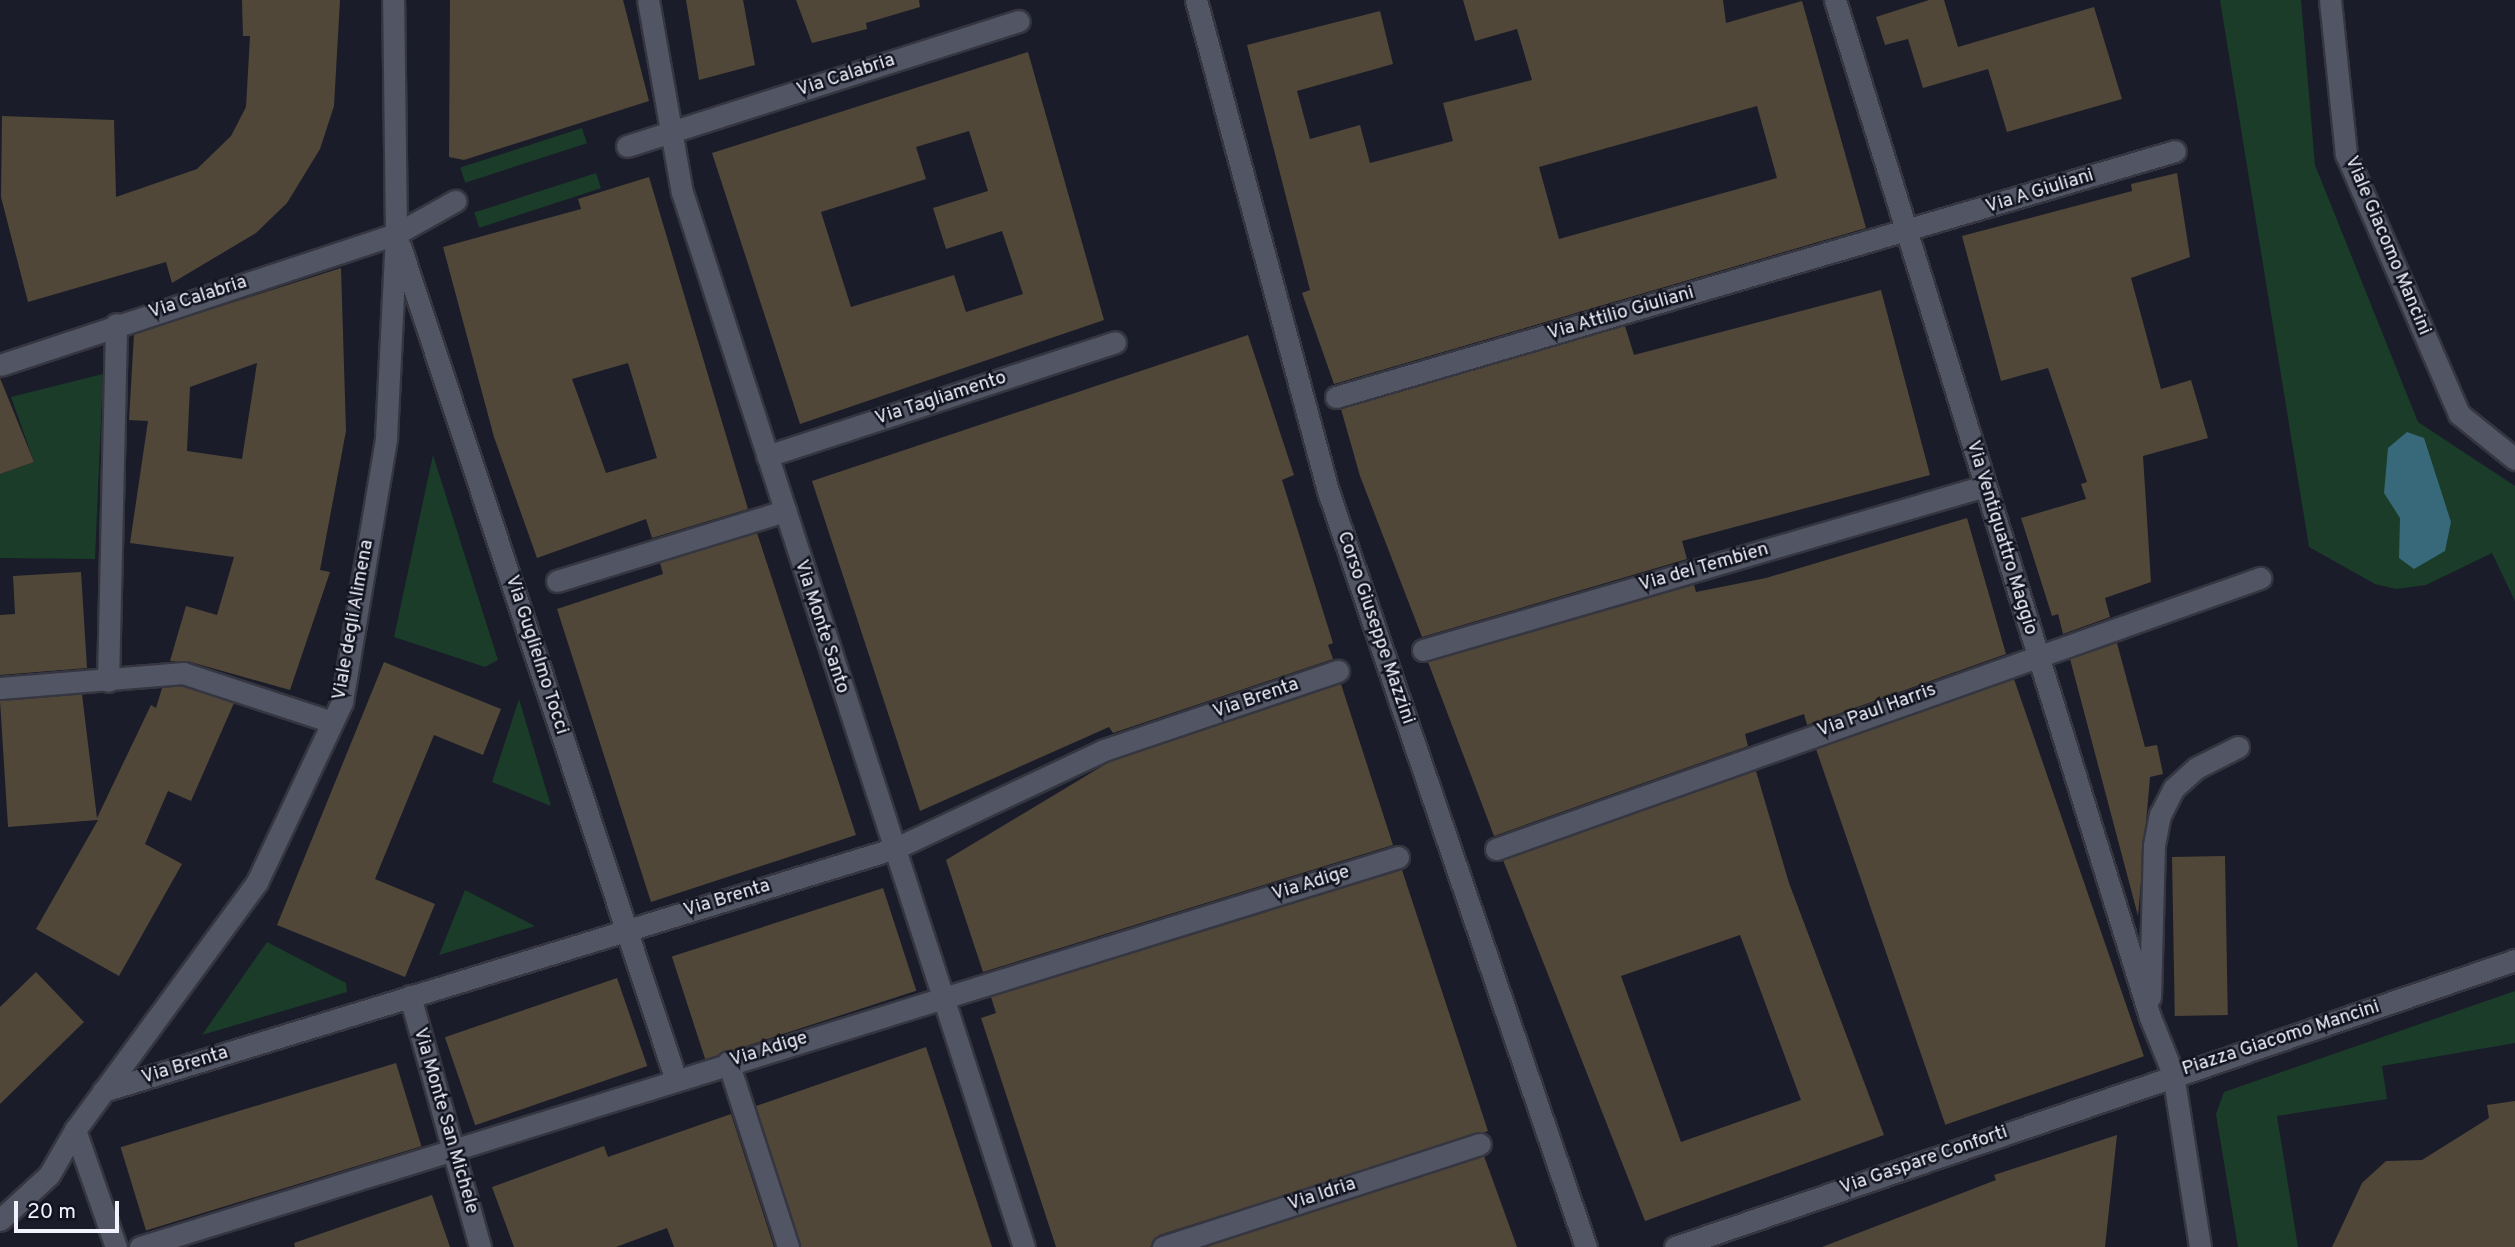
<!DOCTYPE html>
<style>
body{margin:0}
#map{position:relative;width:2515px;height:1247px;overflow:hidden;background:#1a1c29;font-family:Overpass,sans-serif}
div>[style]{position:absolute}
.green>*{inset:0;background:#1a3c29;transform-origin:0 0}
.water>*{inset:0;background:#37697a}
.building>*{inset:0;background:#504739;transform-origin:0 0}
.roads{filter:drop-shadow(2px 0 #353640) drop-shadow(-2px 0 #353640) drop-shadow(0 2px #353640) drop-shadow(0 -2px #353640)}
.minor>*{height:21px;margin:-10.5px;padding:0 10.5px;transform-origin:10.5px;border-radius:10.5px;background:#525564}
span{translate:-50% -50%;white-space:nowrap;text-align:center;line-height:1.15;-webkit-text-stroke:5px #11131f;paint-order:stroke}
.street-label{font-size:19px;color:#f1f2fc}
.scale{position:absolute;left:14px;top:1201px;width:105px;height:32px;box-sizing:border-box;border:4px solid #f1f2fc;border-top:0;padding-left:9px;font-size:21px;line-height:24px;white-space:nowrap;color:#f1f2fc;-webkit-text-stroke:5px #11131f;paint-order:stroke}
</style>
<div id="map">
<div class="green">
<div style="clip-path:polygon(2220px 0,2301px 0,2315px 165px,2418px 422px,2515px 486px,2515px 601px,2492px 553px,2426px 585px,2396px 589px,2375px 584px,2309px 547px)"></div>
<div style="left:582px;top:128px;width:16px;height:128px;rotate:72deg"></div>
<div style="left:596px;top:173px;width:16px;height:128px;rotate:72deg"></div>
<div style="clip-path:polygon(103px 374px,95px 559px,0 558px,0 474px,34px 462px,11px 397px)"></div>
<div style="clip-path:polygon(433px 455px,498px 660px,485px 667px,394px 637px)"></div>
<div style="clip-path:polygon(519px 699px,551px 806px,492px 782px)"></div>
<div style="clip-path:polygon(465px 890px,535px 926px,439px 955px)"></div>
<div style="clip-path:polygon(267px 942px,346px 983px,347px 992px,202px 1035px)"></div>
<div style="clip-path:polygon(2515px 991px,2515px 1043px,2382px 1066px,2387px 1099px,2277px 1116px,2298px 1247px,2238px 1247px,2216px 1114px,2224px 1092px)"></div>
</div>
<div class="water">
<div style="clip-path:polygon(2407px 432px,2424px 438px,2451px 522px,2445px 551px,2414px 569px,2399px 558px,2400px 518px,2384px 493px,2388px 448px)"></div>
</div>
<div class="building">
<div style="clip-path:polygon(242px 0,340px 0,334px 106px,320px 149px,287px 203px,256px 233px,172px 283px,166px 262px,28px 302px,1px 197px,2px 116px,114px 120px,116px 197px,197px 169px,231px 136px,246px 107px,250px 36px,243px 36px)"></div>
<div style="clip-path:polygon(450px 0,623px 0,649px 101px,464px 160px,449px 157px)"></div>
<div style="clip-path:polygon(686px 0,743px 0,755px 65px,699px 80px)"></div>
<div style="clip-path:polygon(796px 0,919px 0,920px 7px,866px 23px,867px 29px,812px 43px)"></div>
<div style="clip-path:polygon(evenodd,1463px 0,1723px 0,1726px 23px,1802px 1px,1866px 228px,1334px 384px,1302px 293px,1310px 290px,1247px 45px,1380px 11px,1393px 64px,1297px 91px,1310px 139px,1360px 125px,1370px 163px,1453px 141px,1443px 103px,1532px 80px,1517px 29px,1475px 41px,1463px 0,1757px 106px,1777px 178px,1559px 239px,1539px 167px,1757px 106px)"></div>
<div style="clip-path:polygon(1929px 0,1944px 0,1958px 47px,2094px 7px,2122px 99px,2007px 132px,1988px 69px,1923px 88px,1908px 39px,1885px 45px,1876px 17px)"></div>
<div style="clip-path:polygon(evenodd,1028px 52px,1104px 320px,800px 424px,712px 153px,1028px 52px,969px 131px,988px 191px,933px 208px,946px 249px,1002px 231px,1023px 294px,966px 312px,954px 275px,851px 307px,821px 212px,926px 179px,916px 147px,969px 131px)"></div>
<div style="clip-path:polygon(2177px 173px,2190px 257px,2131px 278px,2161px 389px,2191px 380px,2208px 438px,2143px 456px,2151px 582px,2105px 598px,2110px 617px,2063px 634px,2058px 614px,2052px 616px,2021px 518px,2086px 499px,2081px 484px,2087px 482px,2048px 368px,2001px 381px,1962px 236px,2132px 191px,2131px 184px)"></div>
<div style="clip-path:polygon(evenodd,649px 177px,748px 509px,652px 538px,646px 519px,537px 558px,494px 437px,443px 247px,581px 209px,578px 199px,649px 177px,628px 363px,657px 458px,606px 473px,572px 379px,628px 363px)"></div>
<div style="clip-path:polygon(evenodd,341px 268px,346px 431px,320px 570px,330px 572px,290px 690px,187px 661px,170px 661px,186px 606px,217px 615px,234px 557px,130px 543px,148px 421px,129px 420px,134px 334px,341px 268px,257px 363px,242px 459px,187px 451px,190px 387px,257px 363px)"></div>
<div style="clip-path:polygon(1881px 290px,1930px 475px,1682px 541px,1687px 559px,1422px 637px,1360px 476px,1341px 409px,1625px 326px,1634px 355px)"></div>
<div style="clip-path:polygon(1248px 335px,1294px 475px,1282px 480px,1333px 643px,1328px 645px,1333px 659px,1113px 733px,1109px 727px,920px 811px,812px 481px)"></div>
<div style="clip-path:polygon(0 378px,34px 462px,0 474px)"></div>
<div style="clip-path:polygon(1967px 518px,2006px 654px,1807px 725px,1804px 714px,1745px 734px,1748px 746px,1494px 836px,1428px 662px,1694px 585px,1696px 592px,1766px 578px)"></div>
<div style="clip-path:polygon(757px 533px,856px 835px,651px 902px,557px 609px,663px 574px,660px 563px)"></div>
<div style="clip-path:polygon(81px 572px,87px 668px,0 675px,0 615px,15px 614px,13px 576px)"></div>
<div style="clip-path:polygon(2117px 643px,2145px 747px,2157px 745px,2163px 774px,2150px 777px,2138px 916px,2070px 659px)"></div>
<div style="clip-path:polygon(384px 662px,501px 709px,483px 755px,434px 735px,375px 879px,435px 904px,405px 977px,277px 925px)"></div>
<div style="left:2014px;top:679px;width:399px;height:210px;rotate:71deg"></div>
<div style="clip-path:polygon(1341px 684px,1393px 845px,983px 972px,946px 860px,1109px 762px)"></div>
<div style="clip-path:polygon(181px 686px,234px 703px,191px 801px,168px 791px,145px 844px,182px 864px,119px 976px,36px 929px,98px 820px,8px 827px,0 701px,82px 694px,97px 818px,151px 705px,156px 708px,162px 688px)"></div>
<div style="clip-path:polygon(evenodd,1756px 771px,1789px 883px,1884px 1135px,1645px 1221px,1503px 860px,1756px 771px,1740px 935px,1801px 1100px,1681px 1142px,1621px 976px,1740px 935px)"></div>
<div style="left:2225px;top:856px;width:159px;height:53px;rotate:89deg"></div>
<div style="clip-path:polygon(1402px 870px,1488px 1131px,1159px 1235px,1150px 1247px,1056px 1247px,981px 1018px,996px 1013px,991px 997px)"></div>
<div style="left:883px;top:888px;width:108px;height:222px;rotate:72deg"></div>
<div style="clip-path:polygon(36px 972px,84px 1022px,0 1104px,0 1007px)"></div>
<div style="left:617px;top:978px;width:93px;height:182px;rotate:71deg"></div>
<div style="clip-path:polygon(926px 1047px,992px 1247px,801px 1247px,756px 1106px)"></div>
<div style="left:396px;top:1063px;width:87px;height:288px;rotate:73deg"></div>
<div style="clip-path:polygon(2515px 1101px,2515px 1247px,2332px 1247px,2362px 1183px,2386px 1161px,2422px 1160px,2489px 1118px,2487px 1105px)"></div>
<div style="clip-path:polygon(731px 1114px,774px 1247px,674px 1247px,667px 1228px,616px 1247px,514px 1247px,492px 1187px,604px 1146px,608px 1157px)"></div>
<div style="clip-path:polygon(2117px 1135px,2105px 1247px,1822px 1247px,1996px 1180px,1994px 1175px)"></div>
<div style="clip-path:polygon(1484px 1156px,1517px 1247px,1205px 1247px)"></div>
<div style="clip-path:polygon(432px 1195px,450px 1247px,295px 1247px,294px 1243px)"></div>
</div>
<div class="roads">
<div class="minor">
<div style="left:648px;top:0;width:195px;rotate:80deg"></div>
<div style="left:682px;top:192px;width:1109px;rotate:72.04deg"></div>
<div style="left:1196px;top:0;width:508px;rotate:74.95deg"></div>
<div style="left:1328px;top:491px;width:799px;rotate:71.16deg"></div>
<div style="left:1835px;top:0;width:1065px;rotate:72.79deg"></div>
<div style="left:2150px;top:1017px;width:61px;rotate:68deg"></div>
<div style="left:2173px;top:1074px;width:175px;rotate:81.1deg"></div>
<div style="left:2330px;top:0;width:155px;rotate:84.1deg"></div>
<div style="left:2346px;top:154px;width:283px;rotate:66.5deg"></div>
<div style="left:2459px;top:414px;width:72px;rotate:38.8deg"></div>
<div style="left:627px;top:146px;width:411px;rotate:-17.7deg"></div>
<div style="left:400px;top:246px;width:875px;rotate:71.69deg"></div>
<div style="left:0;top:365px;width:417px;rotate:-18.3deg"></div>
<div style="left:396px;top:234px;width:68px;rotate:-29.2deg"></div>
<div style="left:1336px;top:397px;width:874px;rotate:-16.34deg"></div>
<div style="left:767px;top:456px;width:366px;rotate:-18.1deg"></div>
<div style="left:557px;top:581px;width:239px;rotate:-17.1deg"></div>
<div style="left:1423px;top:650px;width:585px;rotate:-16.27deg"></div>
<div style="left:108px;top:681px;width:357px;rotate:-88.7deg"></div>
<div style="left:0;top:688px;width:184px;rotate:-4.7deg"></div>
<div style="left:183px;top:673px;width:157px;rotate:18.2deg"></div>
<div style="left:1496px;top:849px;width:811px;rotate:-19.53deg"></div>
<div style="left:410px;top:996px;width:261px;rotate:74.4deg"></div>
<div style="left:2150px;top:997px;width:152px;rotate:-88.5deg"></div>
<div style="left:2154px;top:845px;width:31px;rotate:-79deg"></div>
<div style="left:2160px;top:815px;width:30px;rotate:-63deg"></div>
<div style="left:2174px;top:788px;width:30px;rotate:-42deg"></div>
<div style="left:2196px;top:768px;width:47px;rotate:-26.6deg"></div>
<div style="left:728px;top:1062px;width:194px;rotate:72deg"></div>
<div style="left:103px;top:1091px;width:829px;rotate:-17.04deg"></div>
<div style="left:896px;top:848px;width:230px;rotate:-25.2deg"></div>
<div style="left:1104px;top:750px;width:247px;rotate:-18.7deg"></div>
<div style="left:75px;top:1130px;width:124px;rotate:70.7deg"></div>
<div style="left:0;top:1220px;width:67px;rotate:-42.6deg"></div>
<div style="left:49px;top:1175px;width:52px;rotate:-60deg"></div>
<div style="left:75px;top:1130px;width:308px;rotate:-53.7deg"></div>
<div style="left:257px;top:882px;width:199px;rotate:-64.7deg"></div>
<div style="left:342px;top:702px;width:268px;rotate:-80.5deg"></div>
<div style="left:386px;top:438px;width:204px;rotate:-87.2deg"></div>
<div style="left:396px;top:234px;width:234px;rotate:-90.7deg"></div>
<div style="left:140px;top:1247px;width:1317px;rotate:-17.22deg"></div>
<div style="left:1163px;top:1247px;width:333px;rotate:-18deg"></div>
<div style="left:1675px;top:1247px;width:888px;rotate:-18.86deg"></div>
</div>
</div>
<div class="street-label">
<span style="left:846px;top:76px;rotate:-18deg">Via Calabria</span>
<span style="left:2040px;top:192px;rotate:-17deg">Via A Giuliani</span>
<span style="left:2387px;top:246px;rotate:67deg">Viale Giacomo Mancini</span>
<span style="left:198px;top:298px;rotate:-18deg">Via Calabria</span>
<span style="left:1621px;top:314px;rotate:-16deg">Via Attilio Giuliani</span>
<span style="left:941px;top:399px;rotate:-18deg">Via Tagliamento</span>
<span style="left:2001px;top:538px;rotate:73deg">Via Ventiquattro Maggio</span>
<span style="left:1704px;top:568px;rotate:-16deg">Via del Tembien</span>
<span style="left:354px;top:620px;rotate:-80deg">Viale degli Alimena</span>
<span style="left:821px;top:627px;rotate:72deg">Via Monte Santo</span>
<span style="left:1375px;top:628px;rotate:71deg">Corso Giuseppe Mazzini</span>
<span style="left:536px;top:655px;rotate:72deg">Via Guglielmo Tocci</span>
<span style="left:1256px;top:699px;rotate:-19deg">Via Brenta</span>
<span style="left:1877px;top:711px;rotate:-20deg">Via Paul Harris</span>
<span style="left:1311px;top:884px;rotate:-17deg">Via Adige</span>
<span style="left:727px;top:899px;rotate:-17deg">Via Brenta</span>
<span style="left:2281px;top:1039px;rotate:-18deg">Piazza Giacomo Mancini</span>
<span style="left:769px;top:1050px;rotate:-17deg">Via Adige</span>
<span style="left:185px;top:1066px;rotate:-17deg">Via Brenta</span>
<span style="left:445px;top:1121px;rotate:74deg">Via Monte San Michele</span>
<span style="left:1924px;top:1161px;rotate:-19deg">Via Gaspare Conforti</span>
<span style="left:1322px;top:1195px;rotate:-18deg">Via Idria</span>
</div>
<div class="scale">20 m</div>
</div>
